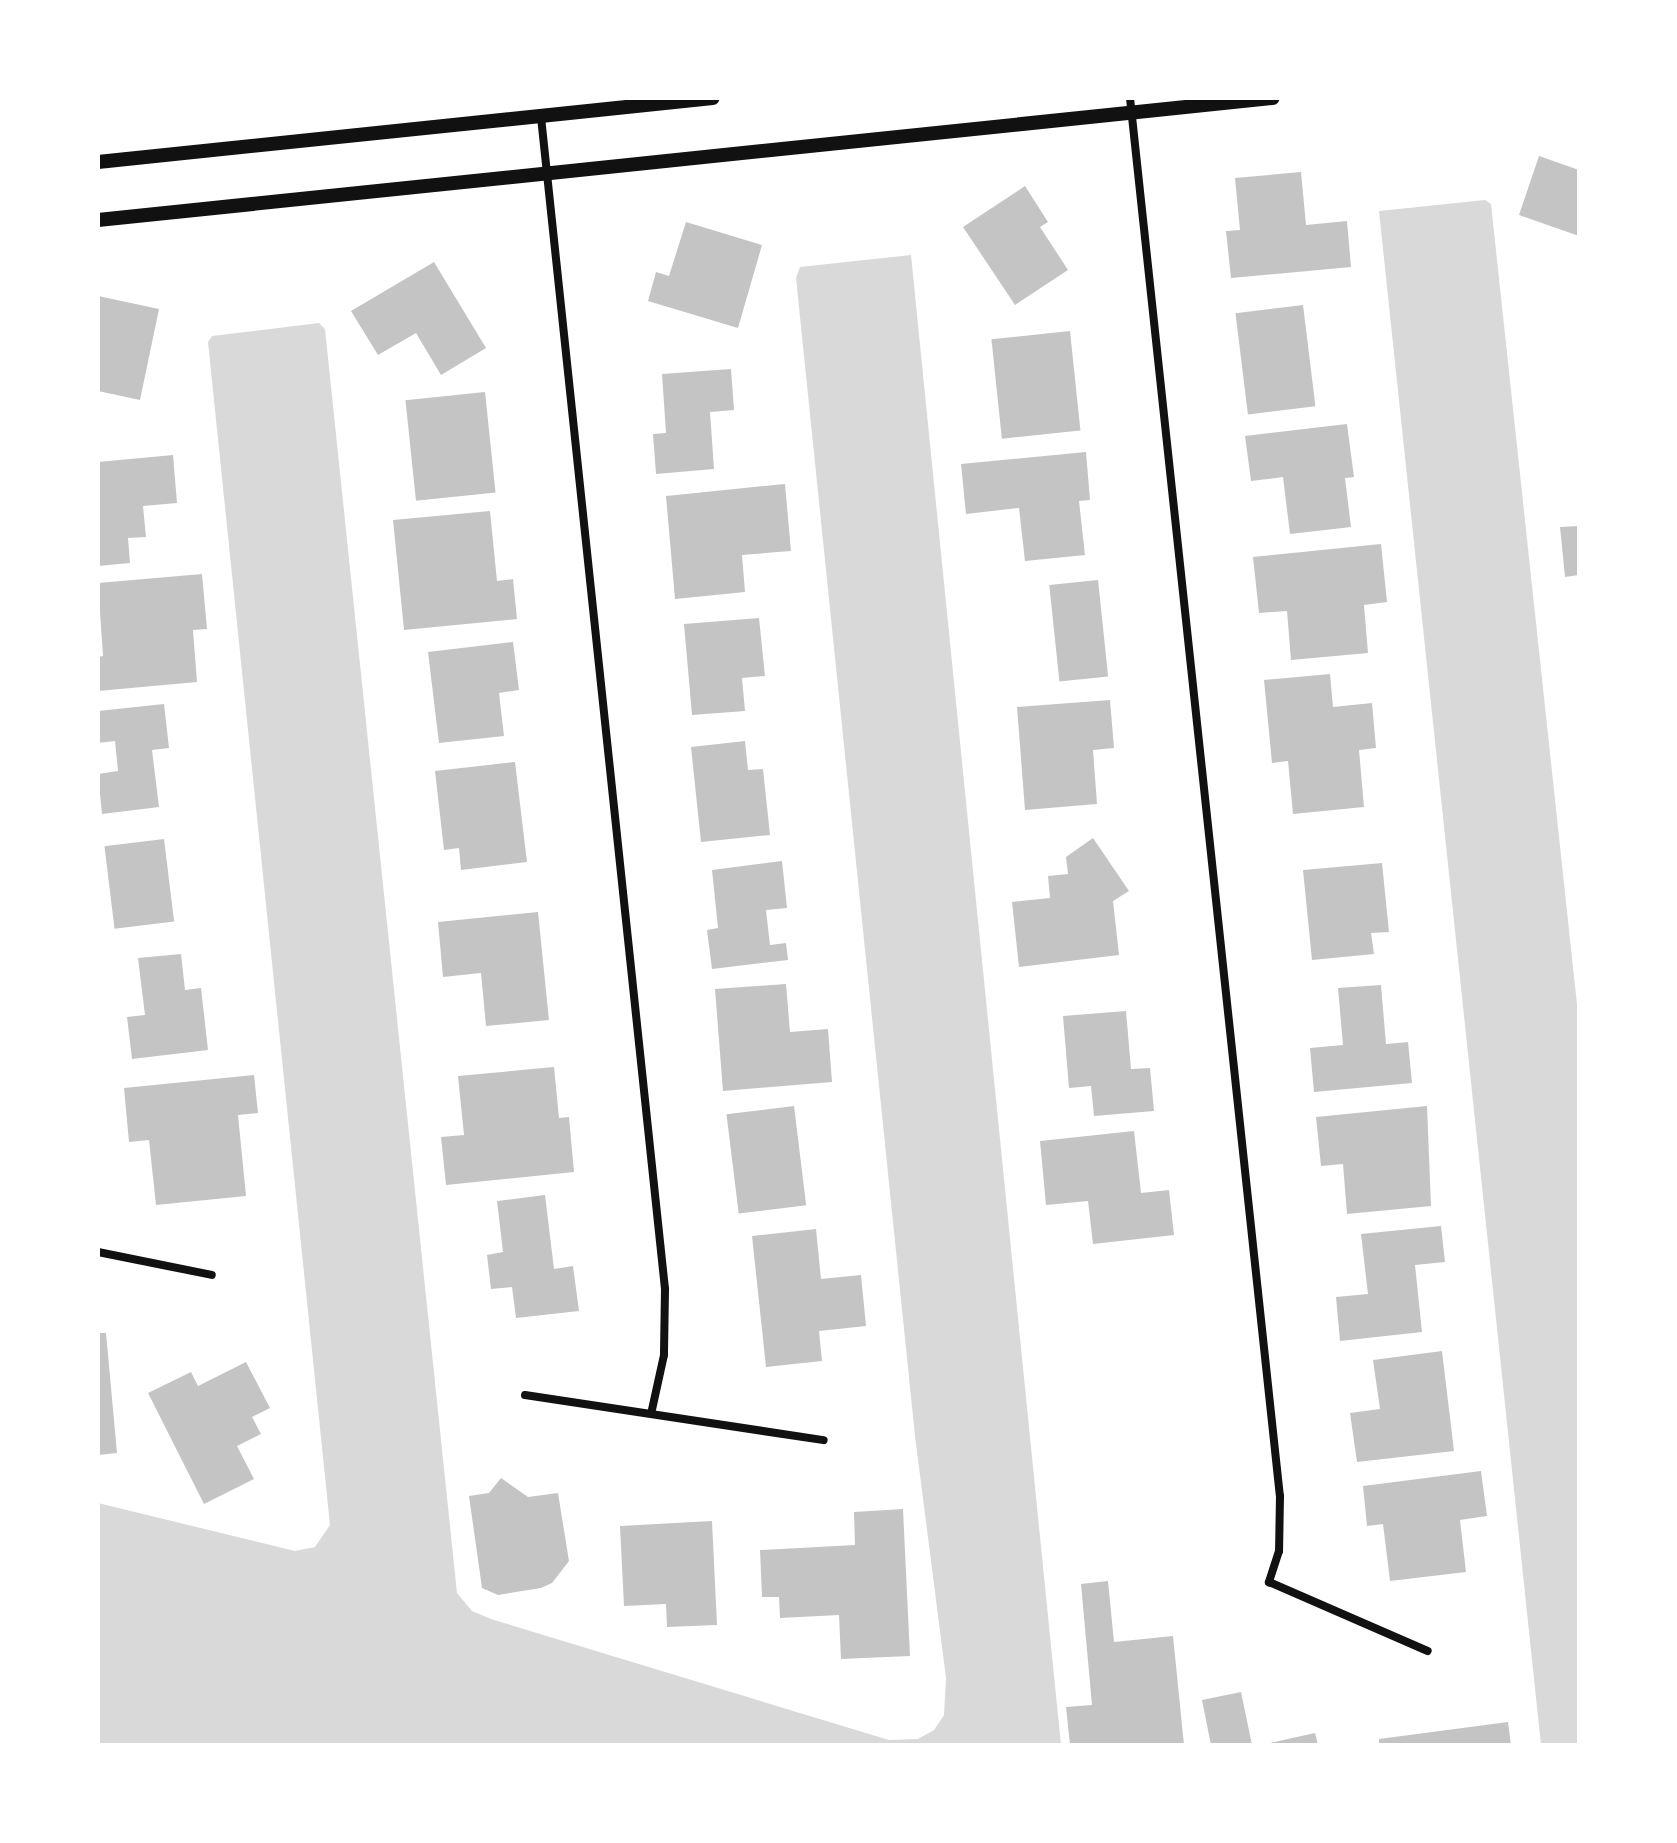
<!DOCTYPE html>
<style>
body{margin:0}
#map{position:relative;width:1677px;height:1843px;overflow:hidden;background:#fff;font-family:"Space Grotesk",sans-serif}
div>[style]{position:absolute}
.water>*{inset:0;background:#d9d9d9}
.building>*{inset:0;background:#c4c4c4;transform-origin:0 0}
.minor>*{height:8px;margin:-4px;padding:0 4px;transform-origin:4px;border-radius:4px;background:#111}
.tertiary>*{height:14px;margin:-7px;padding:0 7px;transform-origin:7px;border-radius:7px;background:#111}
span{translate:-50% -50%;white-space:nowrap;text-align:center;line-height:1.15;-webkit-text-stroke:8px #fff;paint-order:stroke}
.frame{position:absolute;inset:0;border:100px solid #fff;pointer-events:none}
</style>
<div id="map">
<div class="water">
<div style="clip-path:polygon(1485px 200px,1491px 204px,1579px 1023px,1579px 1745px,1541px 1745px,1379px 211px)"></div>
<div style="clip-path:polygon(911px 255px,1061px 1745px,98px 1745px,98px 1503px,295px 1551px,315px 1547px,330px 1525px,208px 342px,212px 336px,319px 323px,325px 329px,457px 1593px,472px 1611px,491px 1619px,889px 1740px,918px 1739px,934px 1730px,944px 1715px,946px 1678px,915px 1436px,796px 278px,800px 267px)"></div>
</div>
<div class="building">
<div style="clip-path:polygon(1539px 156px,1579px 170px,1579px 236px,1519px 215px)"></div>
<div style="clip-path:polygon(1301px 172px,1306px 225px,1347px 221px,1351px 267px,1231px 278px,1226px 231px,1240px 230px,1235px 178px)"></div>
<div style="clip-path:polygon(1025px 186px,1048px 222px,1040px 227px,1068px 270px,1015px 305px,963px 227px)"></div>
<div style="clip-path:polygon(686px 222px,762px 245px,738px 328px,648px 301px,656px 272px,669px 276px)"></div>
<div style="clip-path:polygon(434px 262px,486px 348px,441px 375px,416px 333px,378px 355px,351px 311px)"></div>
<div style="clip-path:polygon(98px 296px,159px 309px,140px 400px,98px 391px)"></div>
<div style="left:1303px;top:305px;width:102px;height:68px;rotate:83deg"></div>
<div style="left:1070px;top:331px;width:100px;height:79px;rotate:84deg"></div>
<div style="clip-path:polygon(731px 369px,734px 410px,710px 412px,714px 469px,656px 474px,653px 434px,666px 433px,662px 374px)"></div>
<div style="left:485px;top:392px;width:101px;height:80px;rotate:84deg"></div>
<div style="clip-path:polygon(1347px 424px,1354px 477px,1345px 478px,1351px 527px,1290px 534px,1283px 477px,1251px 481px,1245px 436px)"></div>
<div style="clip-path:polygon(1086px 452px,1090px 500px,1079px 501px,1085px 555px,1025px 561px,1019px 508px,966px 514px,961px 464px)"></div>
<div style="clip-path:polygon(173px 455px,177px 503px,143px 506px,146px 537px,128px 538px,130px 563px,98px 566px,98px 462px)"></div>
<div style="clip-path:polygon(785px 484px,791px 551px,742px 555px,745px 592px,675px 599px,666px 496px)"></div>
<div style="clip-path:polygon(490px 511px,497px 581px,513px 579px,517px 619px,404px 630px,393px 520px)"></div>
<div style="clip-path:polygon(1579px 526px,1579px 575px,1565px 577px,1560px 527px)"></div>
<div style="clip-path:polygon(1381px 544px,1387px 602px,1364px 605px,1368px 653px,1291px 660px,1287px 611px,1259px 613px,1253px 557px)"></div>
<div style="clip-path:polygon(202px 574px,207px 629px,193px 630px,197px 682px,98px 691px,98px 657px,103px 656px,98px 583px)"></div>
<div style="left:1098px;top:580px;width:97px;height:49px;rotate:84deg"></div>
<div style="clip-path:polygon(759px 618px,765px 676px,742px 678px,745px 711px,692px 715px,684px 624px)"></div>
<div style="clip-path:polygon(513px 642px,519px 690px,499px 693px,504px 736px,439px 743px,428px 652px)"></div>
<div style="clip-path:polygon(1330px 674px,1333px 707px,1372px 703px,1376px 748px,1359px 750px,1364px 807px,1293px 814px,1288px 761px,1272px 763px,1264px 680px)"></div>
<div style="clip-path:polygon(1110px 700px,1114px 748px,1093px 750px,1097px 804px,1025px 810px,1017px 707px)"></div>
<div style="clip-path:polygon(164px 704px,169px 748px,152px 750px,159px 807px,102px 814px,98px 774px,118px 771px,115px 741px,98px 743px,98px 711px)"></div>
<div style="clip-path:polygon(745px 741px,748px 770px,763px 769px,770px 835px,701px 842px,691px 747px)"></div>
<div style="clip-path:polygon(515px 762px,527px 862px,461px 870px,459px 848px,444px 850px,435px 771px)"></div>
<div style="clip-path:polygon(1093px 838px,1129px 891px,1113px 901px,1119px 955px,1019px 967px,1012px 902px,1050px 898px,1048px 876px,1068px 874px,1066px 857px)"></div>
<div style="left:164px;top:839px;width:83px;height:60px;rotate:83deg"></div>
<div style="clip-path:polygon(782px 861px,787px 908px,766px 910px,770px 945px,786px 943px,788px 960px,712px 969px,707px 930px,718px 928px,712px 870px)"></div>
<div style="clip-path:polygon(1382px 863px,1389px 932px,1371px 933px,1374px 954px,1312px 960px,1303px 870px)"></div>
<div style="clip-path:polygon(538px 912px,549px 1020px,486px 1026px,481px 973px,443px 977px,438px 922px)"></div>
<div style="clip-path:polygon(181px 954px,185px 990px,201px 988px,208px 1050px,132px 1059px,127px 1017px,145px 1015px,138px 958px)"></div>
<div style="clip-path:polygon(786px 984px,790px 1032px,828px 1029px,832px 1082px,723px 1091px,715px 989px)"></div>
<div style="clip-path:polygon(1381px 985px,1386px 1044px,1408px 1042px,1412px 1083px,1314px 1092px,1310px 1048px,1343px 1045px,1338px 988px)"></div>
<div style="clip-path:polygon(1126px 1011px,1131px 1069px,1150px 1068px,1154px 1111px,1094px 1116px,1091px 1086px,1069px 1088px,1063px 1016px)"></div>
<div style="clip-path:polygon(554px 1067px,559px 1118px,569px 1117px,574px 1172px,446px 1185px,441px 1137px,464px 1135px,458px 1076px)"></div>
<div style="clip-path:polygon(254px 1075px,258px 1113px,238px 1115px,246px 1196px,156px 1205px,149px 1140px,129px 1142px,124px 1088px)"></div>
<div style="left:794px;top:1106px;width:100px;height:68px;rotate:83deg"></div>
<div style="clip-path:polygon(1427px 1106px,1431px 1206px,1347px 1214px,1343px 1164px,1321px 1166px,1316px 1117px)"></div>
<div style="clip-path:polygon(1134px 1131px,1141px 1193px,1169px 1190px,1174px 1235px,1093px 1244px,1088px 1201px,1046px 1205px,1040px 1141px)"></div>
<div style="clip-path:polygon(545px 1195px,554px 1269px,573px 1266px,579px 1311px,516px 1318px,512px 1287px,491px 1289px,487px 1255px,503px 1252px,497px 1201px)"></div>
<div style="clip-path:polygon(1441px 1226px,1445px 1262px,1415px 1265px,1422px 1332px,1340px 1341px,1336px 1297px,1368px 1294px,1361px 1234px)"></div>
<div style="clip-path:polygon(816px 1229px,821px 1279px,861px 1275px,866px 1326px,819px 1331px,822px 1361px,766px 1367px,752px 1236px)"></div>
<div style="clip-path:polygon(98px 1333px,106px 1333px,117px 1453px,98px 1455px)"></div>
<div style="clip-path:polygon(1442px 1351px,1454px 1451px,1357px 1462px,1350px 1413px,1380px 1409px,1373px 1360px)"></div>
<div style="clip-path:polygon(246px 1362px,270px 1408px,252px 1417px,261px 1434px,237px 1446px,254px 1479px,204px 1504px,148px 1393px,191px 1372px,198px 1386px)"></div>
<div style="clip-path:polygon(1481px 1471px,1487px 1516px,1460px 1520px,1466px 1572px,1390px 1581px,1383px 1524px,1367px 1526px,1363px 1486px)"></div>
<div style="clip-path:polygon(501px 1478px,528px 1497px,558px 1493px,569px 1561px,552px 1583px,541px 1588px,498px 1595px,482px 1588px,469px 1496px,489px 1493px)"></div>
<div style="clip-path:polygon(903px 1509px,910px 1656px,841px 1659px,839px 1615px,780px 1618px,779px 1597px,762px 1597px,760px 1550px,855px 1545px,854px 1512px)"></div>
<div style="clip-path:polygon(712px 1521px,717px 1625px,667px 1627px,666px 1604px,624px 1606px,620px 1526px)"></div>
<div style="clip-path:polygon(1108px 1581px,1114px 1642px,1173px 1636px,1184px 1745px,1070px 1745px,1066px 1707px,1092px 1705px,1081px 1584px)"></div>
<div style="clip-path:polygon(1241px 1692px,1252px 1745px,1211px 1745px,1202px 1700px)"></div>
<div style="clip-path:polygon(1508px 1722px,1511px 1745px,1379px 1745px,1379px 1739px)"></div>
<div style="clip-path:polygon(1315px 1733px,1318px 1745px,1266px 1745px,1266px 1744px)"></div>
</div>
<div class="minor">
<div style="left:1130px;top:98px;width:1406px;rotate:83.88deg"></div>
<div style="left:1280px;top:1496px;width:55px;rotate:91deg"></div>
<div style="left:1279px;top:1551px;width:33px;rotate:108deg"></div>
<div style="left:1269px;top:1582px;width:173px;rotate:23.5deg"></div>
<div style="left:541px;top:117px;width:1179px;rotate:83.96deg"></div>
<div style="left:665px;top:1289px;width:66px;rotate:90.9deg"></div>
<div style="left:664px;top:1355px;width:60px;rotate:102.4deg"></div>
<div style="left:98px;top:1252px;width:116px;rotate:11.4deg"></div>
<div style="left:525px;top:1395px;width:302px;rotate:8.6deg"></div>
</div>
<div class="tertiary">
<div style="left:98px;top:162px;width:618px;rotate:-5.94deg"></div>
<div style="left:98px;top:220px;width:1181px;rotate:-5.93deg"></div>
</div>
<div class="frame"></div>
</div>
